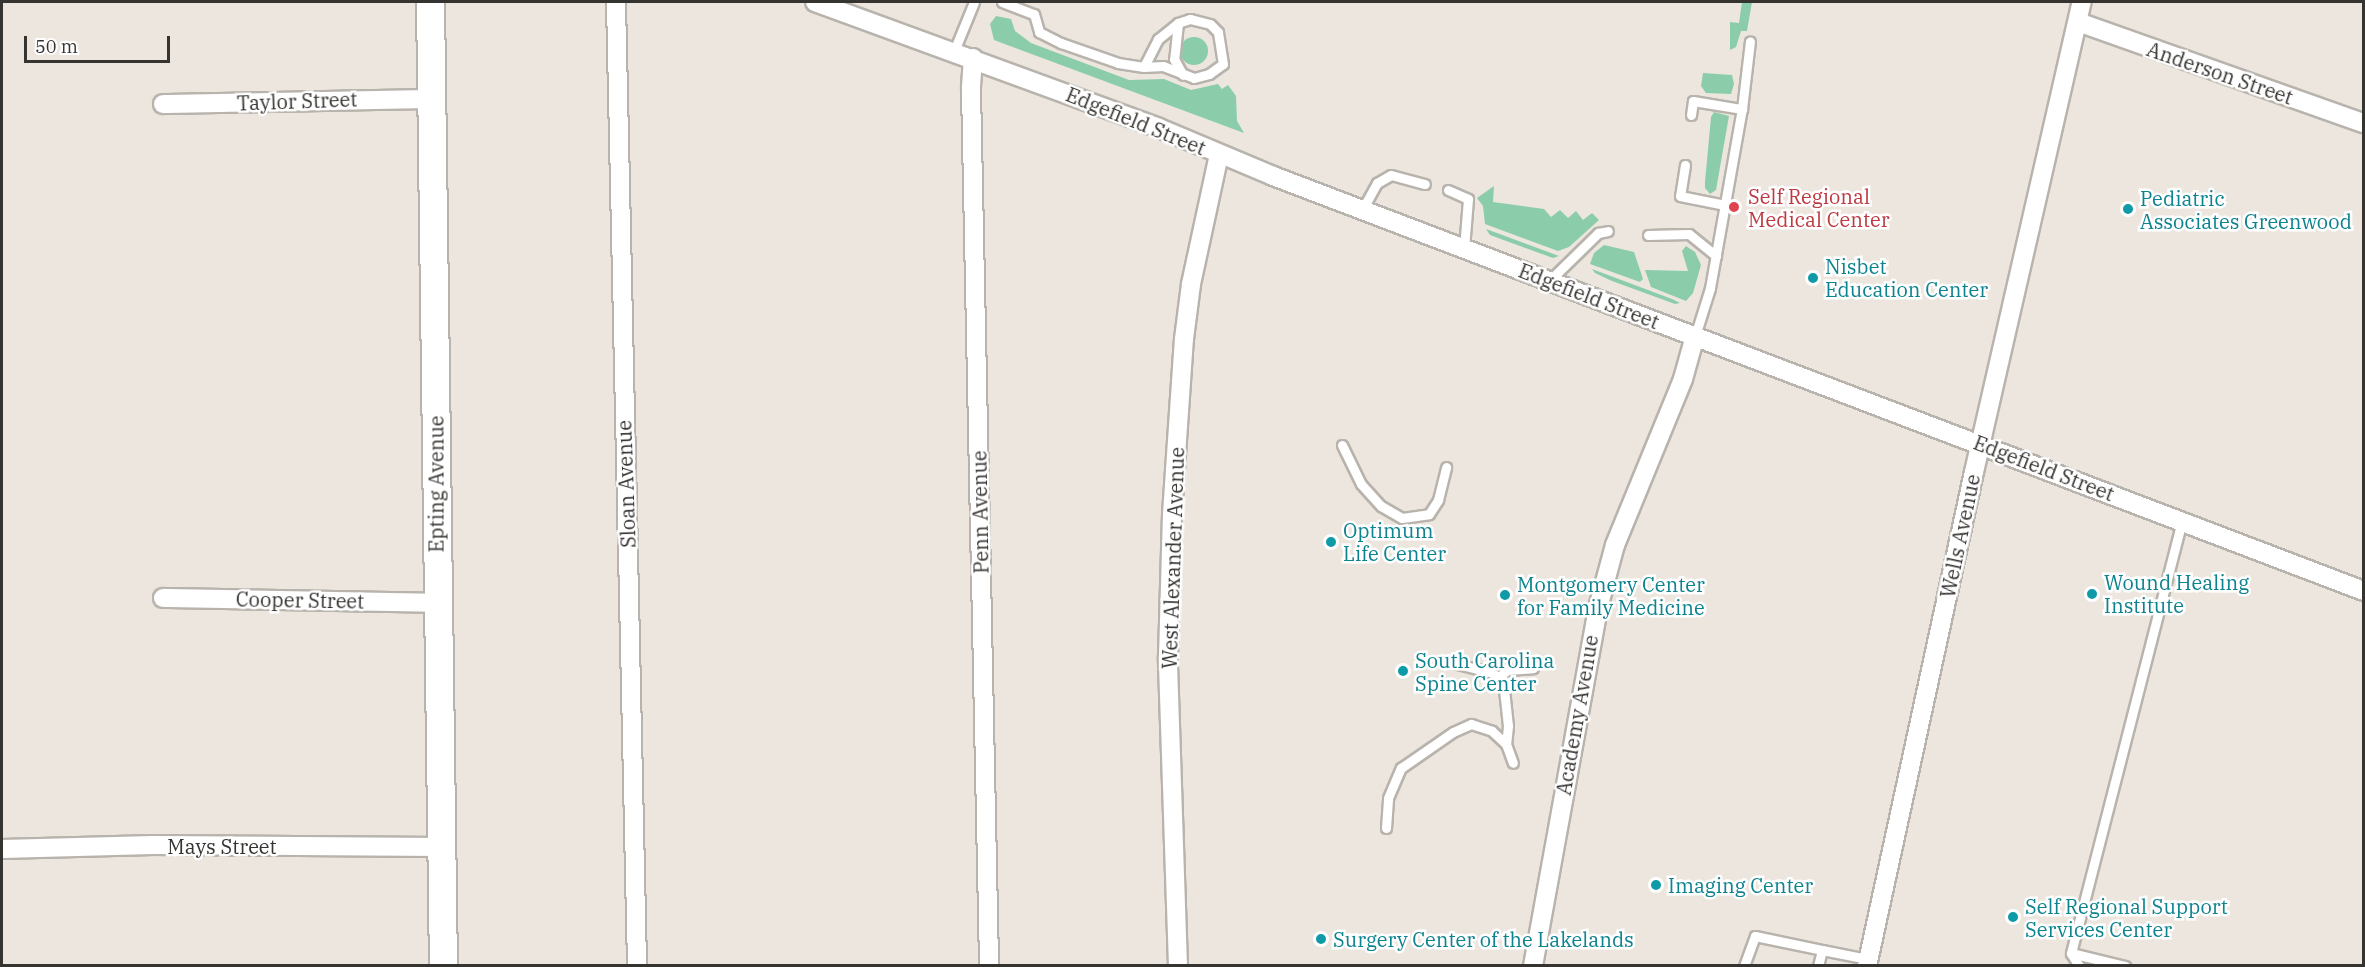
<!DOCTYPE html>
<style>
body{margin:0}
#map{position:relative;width:2365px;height:967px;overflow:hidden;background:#ece6df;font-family:"IBM Plex Serif",serif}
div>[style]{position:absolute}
.green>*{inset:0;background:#8bcdaa}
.round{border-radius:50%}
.roads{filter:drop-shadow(2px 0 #b8b3ac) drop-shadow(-2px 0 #b8b3ac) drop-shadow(0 2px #b8b3ac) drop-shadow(0 -2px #b8b3ac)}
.lane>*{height:9px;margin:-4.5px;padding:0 4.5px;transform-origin:4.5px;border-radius:4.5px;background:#fff}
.street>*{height:18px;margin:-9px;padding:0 9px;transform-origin:9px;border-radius:9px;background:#fff}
.secondary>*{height:27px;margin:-13.5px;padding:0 13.5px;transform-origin:13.5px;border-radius:13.5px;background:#fff}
.dots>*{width:16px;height:16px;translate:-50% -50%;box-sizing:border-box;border:3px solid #fff;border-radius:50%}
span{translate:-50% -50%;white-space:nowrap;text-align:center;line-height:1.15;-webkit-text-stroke:5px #fff;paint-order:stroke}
.street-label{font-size:20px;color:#363431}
.health-label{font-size:20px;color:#be3a42}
.left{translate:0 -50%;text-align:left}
.culture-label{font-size:20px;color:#0d838f}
.frame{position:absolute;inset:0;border:3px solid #363431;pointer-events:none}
.scale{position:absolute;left:24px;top:36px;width:146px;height:27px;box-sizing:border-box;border:3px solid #363431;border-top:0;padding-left:8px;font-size:18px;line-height:21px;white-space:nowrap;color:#363431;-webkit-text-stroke:4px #fff;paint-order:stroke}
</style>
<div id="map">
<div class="green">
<div style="clip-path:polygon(1742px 2px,1752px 2px,1747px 31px,1741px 31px,1736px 47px,1730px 50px,1730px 22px,1739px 23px)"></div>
<div style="clip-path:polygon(996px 16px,1011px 19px,1015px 31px,1031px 43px,1129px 80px,1164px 79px,1191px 90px,1218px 84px,1222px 89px,1228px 85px,1236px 96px,1237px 121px,1244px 133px,994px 40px,990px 24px)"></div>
<div class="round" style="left:1180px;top:37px;width:28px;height:28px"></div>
<div style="clip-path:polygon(1703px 73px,1732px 75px,1734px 84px,1731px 94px,1706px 93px,1701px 86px)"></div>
<div style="clip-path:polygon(1714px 112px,1729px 116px,1716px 190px,1710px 194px,1705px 188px,1705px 182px,1711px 117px)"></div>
<div style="clip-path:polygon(1494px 186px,1493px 202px,1544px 209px,1551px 217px,1560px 210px,1568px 218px,1576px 211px,1583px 220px,1592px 213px,1599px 220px,1569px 247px,1558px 251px,1485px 224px,1483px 206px,1477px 198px)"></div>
<div style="clip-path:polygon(1486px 229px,1559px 256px,1553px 258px,1490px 235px)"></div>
<div style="clip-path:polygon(1604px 245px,1634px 252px,1643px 279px,1640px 282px,1590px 264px,1594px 253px)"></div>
<div style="clip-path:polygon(1686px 246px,1695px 252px,1701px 265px,1693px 293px,1686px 301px,1651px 287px,1645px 270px,1688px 271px,1682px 251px)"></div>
<div style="clip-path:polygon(1592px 269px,1672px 299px,1680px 303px,1675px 304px,1612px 281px,1595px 273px)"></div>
</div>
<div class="roads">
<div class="lane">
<div style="left:1002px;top:2px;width:34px;rotate:21deg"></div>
<div style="left:1034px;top:14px;width:19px;rotate:74deg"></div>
<div style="left:1039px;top:32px;width:25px;rotate:27deg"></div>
<div style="left:1061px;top:43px;width:60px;rotate:19.3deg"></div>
<div style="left:1118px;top:63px;width:26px;rotate:9deg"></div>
<div style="left:1144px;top:67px;width:19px;rotate:-3deg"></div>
<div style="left:1163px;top:66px;width:33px;rotate:21deg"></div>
<div style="left:1194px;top:78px;width:16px;rotate:-15deg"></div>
<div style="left:1209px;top:74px;width:17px;rotate:-36deg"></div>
<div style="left:1223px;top:64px;width:32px;rotate:-99deg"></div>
<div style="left:1218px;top:32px;width:11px;rotate:-135deg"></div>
<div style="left:1210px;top:24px;width:21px;rotate:-166deg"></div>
<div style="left:1190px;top:19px;width:13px;rotate:162deg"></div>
<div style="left:1178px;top:23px;width:26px;rotate:141deg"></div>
<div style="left:1158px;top:39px;width:31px;rotate:117deg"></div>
<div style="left:1178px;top:23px;width:36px;rotate:96deg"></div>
<div style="left:1174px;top:59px;width:18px;rotate:61deg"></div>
<div style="left:954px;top:51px;width:53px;rotate:-67.8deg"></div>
<div style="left:1691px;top:115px;width:14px;rotate:-82deg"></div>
<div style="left:1693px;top:101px;width:50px;rotate:9.3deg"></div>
<div style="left:1685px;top:165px;width:31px;rotate:99deg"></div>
<div style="left:1680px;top:196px;width:46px;rotate:11.3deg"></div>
<div style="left:1448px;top:190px;width:22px;rotate:24deg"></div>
<div style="left:1468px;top:199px;width:50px;rotate:94.6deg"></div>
<div style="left:1362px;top:210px;width:31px;rotate:-61deg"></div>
<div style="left:1377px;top:183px;width:16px;rotate:-30deg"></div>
<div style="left:1391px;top:175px;width:35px;rotate:15deg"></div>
<div style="left:1648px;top:235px;width:41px;rotate:-1.4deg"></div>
<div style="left:1689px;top:234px;width:35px;rotate:39deg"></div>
<div style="left:1549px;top:281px;width:69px;rotate:-44.4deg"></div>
<div style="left:1598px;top:233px;width:10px;rotate:-11deg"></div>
<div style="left:1695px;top:336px;width:50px;rotate:-72.6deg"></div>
<div style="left:1710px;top:288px;width:182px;rotate:-79.9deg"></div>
<div style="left:1742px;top:109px;width:68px;rotate:-83.3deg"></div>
<div style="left:1342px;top:445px;width:43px;rotate:64deg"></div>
<div style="left:1361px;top:484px;width:30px;rotate:48deg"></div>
<div style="left:1381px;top:506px;width:24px;rotate:30deg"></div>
<div style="left:1402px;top:518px;width:27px;rotate:-8deg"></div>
<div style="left:1429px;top:514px;width:17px;rotate:-57deg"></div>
<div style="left:1438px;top:500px;width:34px;rotate:-76deg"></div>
<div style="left:1457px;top:664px;width:36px;rotate:14deg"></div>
<div style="left:1492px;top:673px;width:13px;rotate:32deg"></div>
<div style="left:1503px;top:680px;width:46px;rotate:83.8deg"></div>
<div style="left:1508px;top:726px;width:18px;rotate:96deg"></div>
<div style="left:1499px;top:677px;width:11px;rotate:-41deg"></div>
<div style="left:1507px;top:670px;width:26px;rotate:-4deg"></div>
<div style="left:1386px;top:828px;width:30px;rotate:-86deg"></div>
<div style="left:1388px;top:798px;width:33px;rotate:-67deg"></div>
<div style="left:1401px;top:768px;width:63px;rotate:-34.7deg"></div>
<div style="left:1453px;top:732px;width:20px;rotate:-24deg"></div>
<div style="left:1471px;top:724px;width:22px;rotate:18deg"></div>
<div style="left:1492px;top:731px;width:19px;rotate:43deg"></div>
<div style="left:1506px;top:744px;width:20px;rotate:70deg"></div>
<div style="left:1822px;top:950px;width:47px;rotate:11.1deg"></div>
<div style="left:2071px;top:953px;width:56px;rotate:13.5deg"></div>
<div style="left:1744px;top:966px;width:32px;rotate:-70deg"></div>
<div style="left:1755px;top:936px;width:68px;rotate:11.8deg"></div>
<div style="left:1822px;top:950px;width:16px;rotate:104deg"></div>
<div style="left:2079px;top:966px;width:15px;rotate:-122deg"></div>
<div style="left:2071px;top:953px;width:446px;rotate:-75.6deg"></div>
</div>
<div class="street">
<div style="left:616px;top:2px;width:964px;rotate:88.75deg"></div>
<div style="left:815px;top:2px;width:366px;rotate:20.1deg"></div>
<div style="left:1159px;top:128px;width:124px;rotate:22.8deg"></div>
<div style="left:1273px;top:176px;width:1167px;rotate:20.83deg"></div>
<div style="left:2078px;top:22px;width:303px;rotate:19.5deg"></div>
<div style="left:973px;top:58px;width:31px;rotate:94deg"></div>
<div style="left:971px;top:89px;width:877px;rotate:88.82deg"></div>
<div style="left:163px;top:104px;width:269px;rotate:-1.1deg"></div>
<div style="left:163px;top:598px;width:274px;rotate:1deg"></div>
<div style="left:2px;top:849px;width:151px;rotate:-1.5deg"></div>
<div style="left:153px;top:845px;width:289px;rotate:0.4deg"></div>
<div style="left:1178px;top:966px;width:309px;rotate:-91.9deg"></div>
<div style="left:1168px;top:657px;width:143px;rotate:-88.4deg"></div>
<div style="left:1172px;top:514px;width:175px;rotate:-86.1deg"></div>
<div style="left:1184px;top:339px;width:55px;rotate:-82.7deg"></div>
<div style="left:1191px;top:284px;width:132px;rotate:-77.8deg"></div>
<div style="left:1533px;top:966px;width:364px;rotate:-79.7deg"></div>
<div style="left:1598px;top:608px;width:65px;rotate:-74.9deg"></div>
<div style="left:1615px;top:545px;width:179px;rotate:-67.7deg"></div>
<div style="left:1683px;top:379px;width:45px;rotate:-74.4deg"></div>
<div style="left:1867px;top:966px;width:505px;rotate:-77.78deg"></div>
<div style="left:1974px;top:472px;width:482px;rotate:-77.1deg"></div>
</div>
<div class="secondary">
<div style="left:430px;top:2px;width:964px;rotate:89.23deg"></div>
</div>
</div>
<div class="dots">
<div style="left:1734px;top:207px;background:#e0444e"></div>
<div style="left:2128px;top:209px;background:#0f9aa8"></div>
<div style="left:1813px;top:278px;background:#0f9aa8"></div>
<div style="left:1331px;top:542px;background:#0f9aa8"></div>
<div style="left:2092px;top:594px;background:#0f9aa8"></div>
<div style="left:1505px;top:595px;background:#0f9aa8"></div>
<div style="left:1403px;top:671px;background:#0f9aa8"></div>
<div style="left:1656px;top:885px;background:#0f9aa8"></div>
<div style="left:2013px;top:917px;background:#0f9aa8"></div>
<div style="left:1321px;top:939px;background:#0f9aa8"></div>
</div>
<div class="street-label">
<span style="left:2220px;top:73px;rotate:19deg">Anderson Street</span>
<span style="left:297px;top:101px;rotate:-2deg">Taylor Street</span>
<span style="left:1136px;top:121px;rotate:22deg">Edgefield Street</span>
<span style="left:1589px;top:296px;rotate:21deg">Edgefield Street</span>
<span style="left:2044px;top:468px;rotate:21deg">Edgefield Street</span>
<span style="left:436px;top:484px;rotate:-90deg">Epting Avenue</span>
<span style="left:626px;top:484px;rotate:-92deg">Sloan Avenue</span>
<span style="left:980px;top:512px;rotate:-91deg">Penn Avenue</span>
<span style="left:1960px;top:536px;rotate:-78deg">Wells Avenue</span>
<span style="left:1173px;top:558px;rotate:-88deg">West Alexander Avenue</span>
<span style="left:300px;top:600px;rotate:1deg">Cooper Street</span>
<span style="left:1577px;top:715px;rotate:-80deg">Academy Avenue</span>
<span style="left:222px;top:846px">Mays Street</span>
</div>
<div class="health-label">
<span class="left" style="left:1748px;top:208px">Self Regional<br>Medical Center</span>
</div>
<div class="culture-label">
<span class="left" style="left:2140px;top:210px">Pediatric<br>Associates Greenwood</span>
<span class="left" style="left:1825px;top:278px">Nisbet<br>Education Center</span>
<span class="left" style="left:1343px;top:542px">Optimum<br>Life Center</span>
<span class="left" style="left:2104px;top:594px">Wound Healing<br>Institute</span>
<span class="left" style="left:1517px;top:596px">Montgomery Center<br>for Family Medicine</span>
<span class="left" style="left:1415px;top:672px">South Carolina<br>Spine Center</span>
<span class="left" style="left:1668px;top:885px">Imaging Center</span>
<span class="left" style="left:2025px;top:918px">Self Regional Support<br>Services Center</span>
<span class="left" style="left:1333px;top:939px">Surgery Center of the Lakelands</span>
</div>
<div class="frame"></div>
<div class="scale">50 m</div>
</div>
